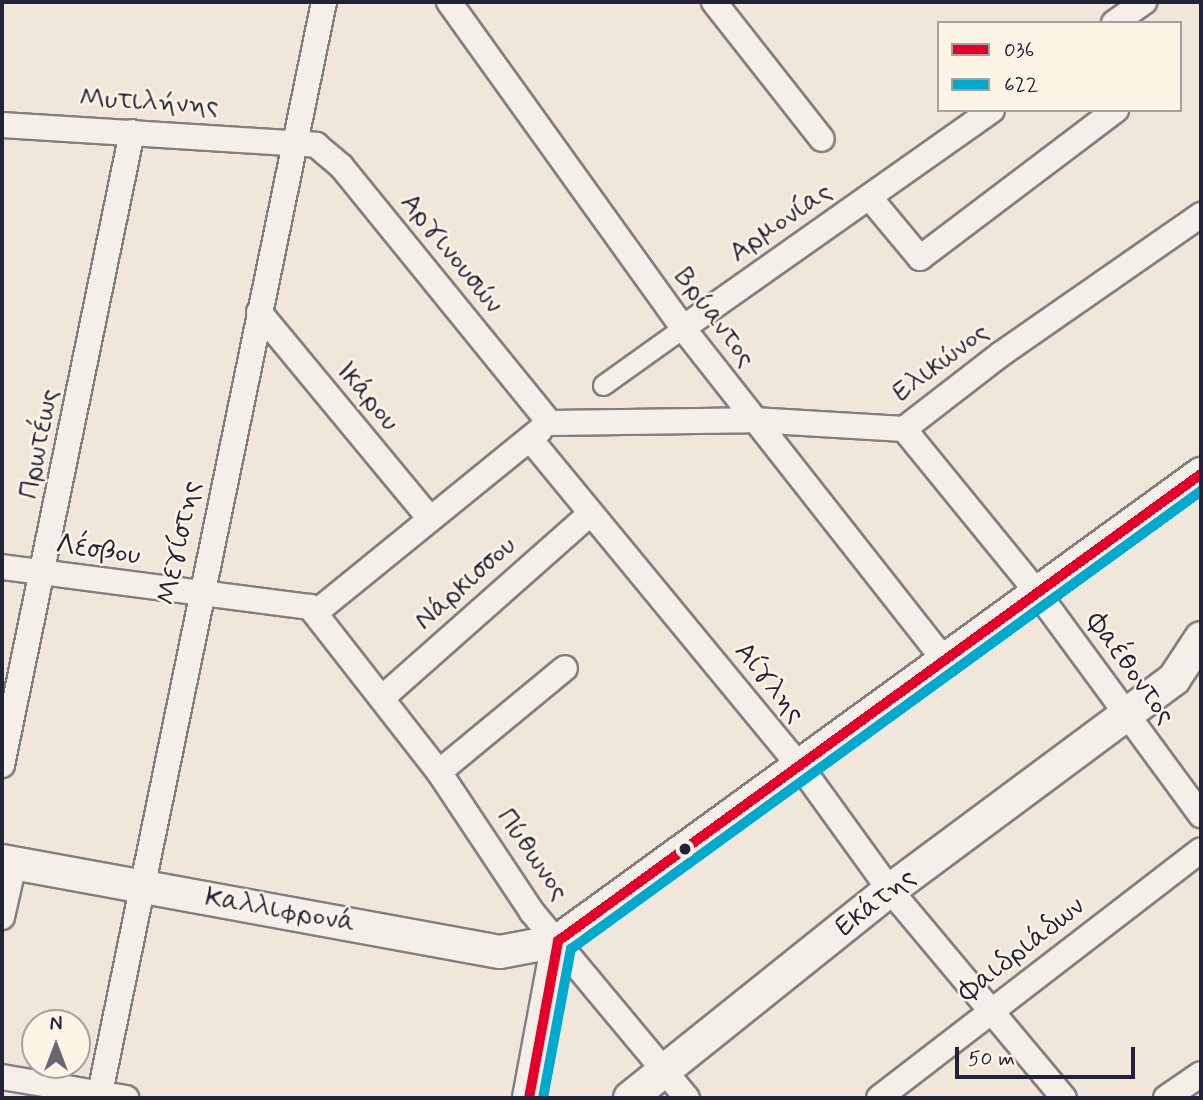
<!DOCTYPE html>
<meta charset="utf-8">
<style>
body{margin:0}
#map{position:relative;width:1203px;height:1100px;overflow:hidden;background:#f0e7da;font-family:Mynerve,sans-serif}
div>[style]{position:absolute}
.roads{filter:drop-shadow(2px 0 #837f7e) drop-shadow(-2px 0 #837f7e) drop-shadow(0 2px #837f7e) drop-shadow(0 -2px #837f7e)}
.pedestrian>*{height:19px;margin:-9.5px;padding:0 9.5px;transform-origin:9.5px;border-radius:9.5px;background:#f4f0e9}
.minor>*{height:24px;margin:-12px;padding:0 12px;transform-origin:12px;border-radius:12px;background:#f4f0e9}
.tertiary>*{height:32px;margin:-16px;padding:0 16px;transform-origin:16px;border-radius:16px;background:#f4f0e9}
.bus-1>*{height:10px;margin:-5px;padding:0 5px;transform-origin:5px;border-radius:5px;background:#e4002b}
.bus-2>*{height:10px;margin:-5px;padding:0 5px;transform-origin:5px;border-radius:5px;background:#00a9ce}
.dots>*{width:19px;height:19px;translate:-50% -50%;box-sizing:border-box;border:4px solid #fcf5e5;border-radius:50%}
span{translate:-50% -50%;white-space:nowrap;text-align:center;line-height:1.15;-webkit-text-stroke:5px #fcf5e5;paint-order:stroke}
.street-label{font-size:28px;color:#22223b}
.frame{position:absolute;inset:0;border:4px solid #22223b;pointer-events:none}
.legend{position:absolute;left:937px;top:21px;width:245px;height:91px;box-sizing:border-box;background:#fcf5e5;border:2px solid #a5a1a1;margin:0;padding:9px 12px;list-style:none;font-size:21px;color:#22223b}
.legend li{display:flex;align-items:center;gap:14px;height:35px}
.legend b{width:35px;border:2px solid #a5a1a1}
.north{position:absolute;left:21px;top:1009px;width:70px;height:70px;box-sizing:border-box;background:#fcf5e5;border:2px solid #a5a1a1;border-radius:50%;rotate:0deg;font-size:19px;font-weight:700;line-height:28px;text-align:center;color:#22223b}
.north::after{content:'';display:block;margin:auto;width:24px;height:32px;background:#6a6773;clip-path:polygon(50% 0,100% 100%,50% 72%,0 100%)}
.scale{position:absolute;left:955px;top:1047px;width:180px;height:32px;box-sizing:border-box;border:4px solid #22223b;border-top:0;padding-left:9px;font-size:21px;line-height:24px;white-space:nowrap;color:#22223b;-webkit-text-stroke:5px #fcf5e5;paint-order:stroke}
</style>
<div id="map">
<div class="roads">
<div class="pedestrian">
<div style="left:603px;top:385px;width:98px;rotate:-35.5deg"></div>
</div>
<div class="minor">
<div style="left:449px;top:2px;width:401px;rotate:54.3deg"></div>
<div style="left:683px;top:328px;width:422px;rotate:51.8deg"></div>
<div style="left:714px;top:2px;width:174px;rotate:51.8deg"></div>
<div style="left:1114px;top:23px;width:37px;rotate:-35deg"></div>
<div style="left:2px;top:125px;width:315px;rotate:3.6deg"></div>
<div style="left:316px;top:145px;width:33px;rotate:40deg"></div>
<div style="left:341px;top:166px;width:331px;rotate:50.9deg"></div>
<div style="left:870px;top:198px;width:78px;rotate:50.2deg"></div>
<div style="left:920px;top:258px;width:246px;rotate:-37.1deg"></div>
<div style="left:259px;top:312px;width:268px;rotate:50.4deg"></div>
<div style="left:683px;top:328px;width:378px;rotate:-35.2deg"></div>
<div style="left:550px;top:423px;width:203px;rotate:-0.8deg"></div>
<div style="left:753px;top:420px;width:151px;rotate:3.4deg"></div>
<div style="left:904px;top:429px;width:123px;rotate:-37.7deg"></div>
<div style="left:1001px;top:354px;width:244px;rotate:-34.8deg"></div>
<div style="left:904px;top:429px;width:210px;rotate:50.8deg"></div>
<div style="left:1037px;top:592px;width:277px;rotate:53.7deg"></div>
<div style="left:530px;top:439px;width:429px;rotate:50.5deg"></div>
<div style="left:803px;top:770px;width:148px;rotate:54.1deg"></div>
<div style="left:890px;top:890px;width:271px;rotate:50.1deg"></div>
<div style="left:2px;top:567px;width:311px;rotate:7.4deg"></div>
<div style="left:310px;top:607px;width:209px;rotate:52deg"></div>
<div style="left:439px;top:772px;width:168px;rotate:56.4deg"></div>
<div style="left:532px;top:912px;width:242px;rotate:50.2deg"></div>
<div style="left:315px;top:613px;width:290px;rotate:-39.1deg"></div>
<div style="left:382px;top:698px;width:279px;rotate:-41.5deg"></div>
<div style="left:2px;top:765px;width:646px;rotate:-78.39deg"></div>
<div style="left:439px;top:772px;width:163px;rotate:-39.5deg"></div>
<div style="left:2px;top:917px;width:54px;rotate:-77.2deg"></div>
<div style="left:2px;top:1077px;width:126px;rotate:9.6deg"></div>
<div style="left:99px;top:1098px;width:1119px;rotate:-78.4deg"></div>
<div style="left:879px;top:1098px;width:406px;rotate:-37.6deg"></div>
<div style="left:1166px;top:1098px;width:42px;rotate:-34.4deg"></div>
</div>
<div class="tertiary">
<div style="left:2px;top:861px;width:506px;rotate:10.36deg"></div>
<div style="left:500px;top:952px;width:59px;rotate:-10.7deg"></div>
<div style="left:558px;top:941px;width:795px;rotate:-35.99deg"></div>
<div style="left:529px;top:1098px;width:160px;rotate:-79.5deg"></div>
<div style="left:630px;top:1098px;width:333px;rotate:-38.7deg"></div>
<div style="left:890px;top:890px;width:354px;rotate:-36.6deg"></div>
<div style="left:1174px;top:679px;width:49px;rotate:-56.6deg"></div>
</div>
</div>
<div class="bus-1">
<div style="left:529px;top:1098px;width:160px;rotate:-79.5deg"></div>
<div style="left:558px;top:941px;width:795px;rotate:-35.99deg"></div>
</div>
<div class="bus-2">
<div style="left:543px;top:1098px;width:152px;rotate:-79.4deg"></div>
<div style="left:571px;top:949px;width:779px;rotate:-36.02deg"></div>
</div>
<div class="dots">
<div style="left:685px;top:849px;background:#22223b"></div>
</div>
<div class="street-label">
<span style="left:149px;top:103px;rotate:3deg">Μυτιλήνης</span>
<span style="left:781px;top:223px;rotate:-35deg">Αρμονίας</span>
<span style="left:451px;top:254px;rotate:51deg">Αργινουσών</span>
<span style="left:714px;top:318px;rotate:53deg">Βρύαντος</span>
<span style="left:941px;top:363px;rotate:-37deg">Ελικώνος</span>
<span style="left:367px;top:397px;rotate:50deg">Ικάρου</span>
<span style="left:40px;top:444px;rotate:-79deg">Πρωτέως</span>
<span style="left:180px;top:543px;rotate:-78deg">Μεγίστης</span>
<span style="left:98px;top:551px;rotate:8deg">Λέσβου</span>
<span style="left:466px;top:584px;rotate:-42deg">Νάρκισσου</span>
<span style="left:1130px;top:669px;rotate:54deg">Φαέθοντος</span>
<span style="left:769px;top:683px;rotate:51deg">Αίγλης</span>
<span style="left:532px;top:855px;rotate:55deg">Πύθωνος</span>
<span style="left:876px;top:903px;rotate:-38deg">Εκάτης</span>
<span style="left:280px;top:911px;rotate:10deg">Καλλιφρονά</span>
<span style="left:1022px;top:950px;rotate:-38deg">Φαιδριάδων</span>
</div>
<div class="frame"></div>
<ul class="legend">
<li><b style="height:9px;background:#e4002b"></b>036</li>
<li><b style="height:9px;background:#00a9ce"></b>622</li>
</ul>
<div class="north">N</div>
<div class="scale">50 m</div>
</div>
